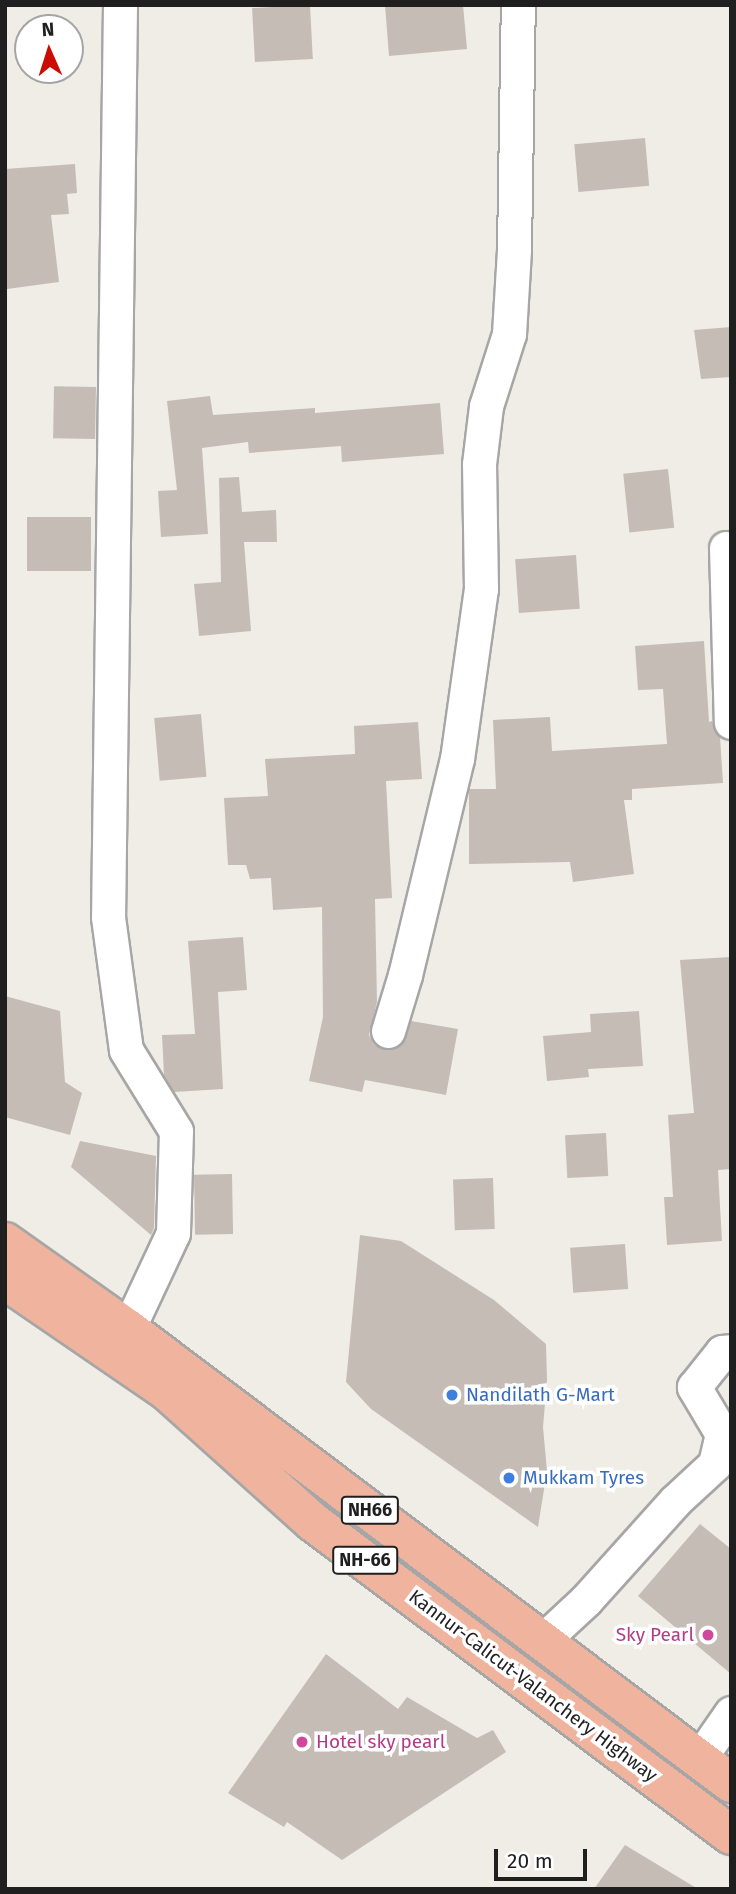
<!DOCTYPE html>
<style>
body{margin:0}
#map{position:relative;width:736px;height:1894px;overflow:hidden;background:#f0ede6;font-family:"Fira Sans",sans-serif}
div>[style]{position:absolute}
.building>*{inset:0;background:#c5bcb5;transform-origin:0 0}
.roads{filter:drop-shadow(2px 0 #a6a6a6) drop-shadow(-2px 0 #a6a6a6) drop-shadow(0 2px #a6a6a6) drop-shadow(0 -2px #a6a6a6)}
.minor>*{height:33px;margin:-16.5px;padding:0 16.5px;transform-origin:16.5px;border-radius:16.5px;background:#fff}
.trunk>*{height:38px;margin:-19px;padding:0 19px;transform-origin:19px;border-radius:19px;background:#f0b39e}
.dots>*{width:19px;height:19px;translate:-50% -50%;box-sizing:border-box;border:4px solid #fff;border-radius:50%}
span{translate:-50% -50%;white-space:nowrap;text-align:center;line-height:1.15;-webkit-text-stroke:7px #fff;paint-order:stroke}
.shield-label span{padding:2px 5px;background:#fff;border:2px solid;border-radius:5px;-webkit-text-stroke-width:0}
.shield-label{font-size:18px;color:#1f1f1f;font-weight:700}
.shop-label{font-size:19px;color:#366cbe}
.left{translate:0 -50%;text-align:left}
.hotel-label{font-size:19px;color:#b23c85}
.right{translate:-100% -50%;text-align:right}
.street-label{font-size:19px;color:#1f1f1f}
.frame{position:absolute;inset:0;border:7px solid #1f1f1f;pointer-events:none}
.north{position:absolute;left:14px;top:14px;width:70px;height:70px;box-sizing:border-box;background:#fff;border:2px solid #a5a5a5;border-radius:50%;rotate:357deg;font-size:19px;font-weight:700;line-height:28px;text-align:center;color:#1f1f1f}
.north::after{content:'';display:block;margin:auto;width:24px;height:32px;background:#cb0c03;clip-path:polygon(50% 0,100% 100%,50% 72%,0 100%)}
.scale{position:absolute;left:494px;top:1849px;width:93px;height:32px;box-sizing:border-box;border:4px solid #1f1f1f;border-top:0;padding-left:9px;font-size:21px;line-height:24px;white-space:nowrap;color:#1f1f1f;-webkit-text-stroke:5px #fff;paint-order:stroke}
</style>
<div id="map">
<div class="building">
<div style="left:310px;top:5px;width:54px;height:58px;rotate:87deg"></div>
<div style="clip-path:polygon(385px 5px,463px 5px,467px 49px,389px 56px)"></div>
<div style="left:645px;top:138px;width:48px;height:71px;rotate:85deg"></div>
<div style="clip-path:polygon(75px 164px,77px 193px,67px 194px,69px 214px,51px 215px,59px 282px,7px 289px,5px 169px)"></div>
<div style="clip-path:polygon(731px 327px,731px 377px,701px 379px,694px 330px)"></div>
<div style="left:96px;top:387px;width:52px;height:42px;rotate:91deg"></div>
<div style="clip-path:polygon(210px 396px,213px 415px,315px 408px,315px 413px,440px 403px,444px 454px,342px 462px,341px 446px,249px 453px,248px 442px,202px 448px,208px 534px,161px 537px,158px 491px,177px 490px,167px 401px)"></div>
<div style="left:668px;top:469px;width:59px;height:45px;rotate:84deg"></div>
<div style="clip-path:polygon(239px 477px,242px 512px,276px 510px,277px 542px,244px 542px,251px 631px,199px 636px,194px 584px,221px 582px,219px 478px)"></div>
<div style="left:91px;top:517px;width:54px;height:64px;rotate:90deg"></div>
<div style="left:576px;top:555px;width:54px;height:61px;rotate:86deg"></div>
<div style="clip-path:polygon(704px 641px,709px 722px,712px 721px,720px 737px,723px 783px,632px 789px,632px 800px,624px 800px,634px 874px,573px 882px,570px 862px,469px 864px,469px 789px,496px 789px,493px 720px,550px 717px,552px 751px,667px 744px,663px 689px,638px 690px,635px 646px)"></div>
<div style="left:201px;top:714px;width:63px;height:47px;rotate:85deg"></div>
<div style="clip-path:polygon(418px 722px,422px 779px,386px 781px,392px 898px,375px 899px,377px 1002px,369px 1035px,374px 1045px,392px 1050px,402px 1045px,411px 1021px,458px 1029px,446px 1095px,365px 1080px,362px 1092px,309px 1081px,323px 1017px,322px 907px,273px 910px,271px 878px,250px 879px,246px 865px,228px 865px,224px 798px,268px 796px,265px 759px,355px 754px,354px 726px)"></div>
<div style="clip-path:polygon(243px 937px,247px 990px,218px 992px,223px 1089px,174px 1092px,164px 1075px,162px 1035px,195px 1034px,188px 941px)"></div>
<div style="clip-path:polygon(731px 957px,731px 1169px,718px 1170px,722px 1241px,667px 1245px,664px 1197px,673px 1197px,668px 1115px,694px 1113px,680px 960px)"></div>
<div style="clip-path:polygon(5px 996px,60px 1011px,65px 1082px,82px 1093px,70px 1135px,5px 1117px)"></div>
<div style="clip-path:polygon(639px 1011px,643px 1066px,588px 1069px,589px 1077px,547px 1081px,543px 1036px,591px 1032px,590px 1014px)"></div>
<div style="left:606px;top:1133px;width:43px;height:41px;rotate:87deg"></div>
<div style="clip-path:polygon(80px 1141px,156px 1156px,154px 1228px,151px 1235px,71px 1167px)"></div>
<div style="left:232px;top:1174px;width:60px;height:38px;rotate:89deg"></div>
<div style="left:493px;top:1178px;width:51px;height:40px;rotate:88deg"></div>
<div style="clip-path:polygon(360px 1235px,401px 1241px,494px 1300px,546px 1344px,547px 1380px,543px 1427px,547px 1471px,538px 1527px,371px 1409px,346px 1382px)"></div>
<div style="left:625px;top:1244px;width:45px;height:55px;rotate:86deg"></div>
<div style="clip-path:polygon(700px 1524px,731px 1549px,731px 1674px,638px 1596px)"></div>
<div style="clip-path:polygon(326px 1654px,398px 1709px,407px 1697px,477px 1738px,493px 1730px,506px 1752px,342px 1860px,287px 1822px,284px 1827px,228px 1793px)"></div>
<div style="clip-path:polygon(625px 1845px,698px 1889px,594px 1889px)"></div>
</div>
<div class="roads">
<div class="minor">
<div style="left:120px;top:5px;width:912px;rotate:90.75deg"></div>
<div style="left:108px;top:917px;width:134px;rotate:82.3deg"></div>
<div style="left:126px;top:1050px;width:95px;rotate:58.3deg"></div>
<div style="left:176px;top:1131px;width:102px;rotate:91.7deg"></div>
<div style="left:173px;top:1233px;width:106px;rotate:115.1deg"></div>
<div style="left:726px;top:548px;width:174px;rotate:88.4deg"></div>
<div style="left:388px;top:1031px;width:59px;rotate:-73.1deg"></div>
<div style="left:405px;top:975px;width:222px;rotate:-76.5deg"></div>
<div style="left:457px;top:759px;width:172px;rotate:-82deg"></div>
<div style="left:481px;top:589px;width:125px;rotate:-90.9deg"></div>
<div style="left:479px;top:464px;width:58px;rotate:-83.1deg"></div>
<div style="left:486px;top:406px;width:76px;rotate:-72.3deg"></div>
<div style="left:509px;top:334px;width:85px;rotate:-86.6deg"></div>
<div style="left:514px;top:249px;width:244px;rotate:-89.1deg"></div>
<div style="left:543px;top:1640px;width:59px;rotate:-42.9deg"></div>
<div style="left:586px;top:1600px;width:133px;rotate:-48deg"></div>
<div style="left:675px;top:1501px;width:54px;rotate:-42.8deg"></div>
<div style="left:715px;top:1464px;width:31px;rotate:-77deg"></div>
<div style="left:722px;top:1434px;width:55px;rotate:-120.8deg"></div>
<div style="left:694px;top:1387px;width:45px;rotate:-51.3deg"></div>
<div style="left:722px;top:1352px;width:9px;rotate:-6deg"></div>
<div style="left:699px;top:1759px;width:56px;rotate:-55.2deg"></div>
</div>
<div class="trunk">
<div style="left:5px;top:1242px;width:151px;rotate:35.3deg"></div>
<div style="left:128px;top:1329px;width:755px;rotate:36.98deg"></div>
<div style="left:5px;top:1280px;width:196px;rotate:34.4deg"></div>
<div style="left:167px;top:1391px;width:196px;rotate:41.9deg"></div>
<div style="left:313px;top:1522px;width:522px;rotate:36.83deg"></div>
</div>
</div>
<div class="dots">
<div style="left:452px;top:1395px;background:#3f7fe0"></div>
<div style="left:509px;top:1478px;background:#3f7fe0"></div>
<div style="left:708px;top:1635px;background:#d1479c"></div>
<div style="left:302px;top:1742px;background:#d1479c"></div>
</div>
<div class="shield-label">
<span style="left:370px;top:1510px">NH66</span>
<span style="left:365px;top:1560px">NH-66</span>
</div>
<div class="shop-label">
<span class="left" style="left:466px;top:1395px">Nandilath G-Mart</span>
<span class="left" style="left:523px;top:1478px">Mukkam Tyres</span>
</div>
<div class="hotel-label">
<span class="right" style="left:694px;top:1635px">Sky Pearl</span>
<span class="left" style="left:316px;top:1742px">Hotel sky pearl</span>
</div>
<div class="street-label">
<span style="left:533px;top:1686px;rotate:37deg">Kannur-Calicut-Valanchery Highway</span>
</div>
<div class="frame"></div>
<div class="north">N</div>
<div class="scale">20 m</div>
</div>
